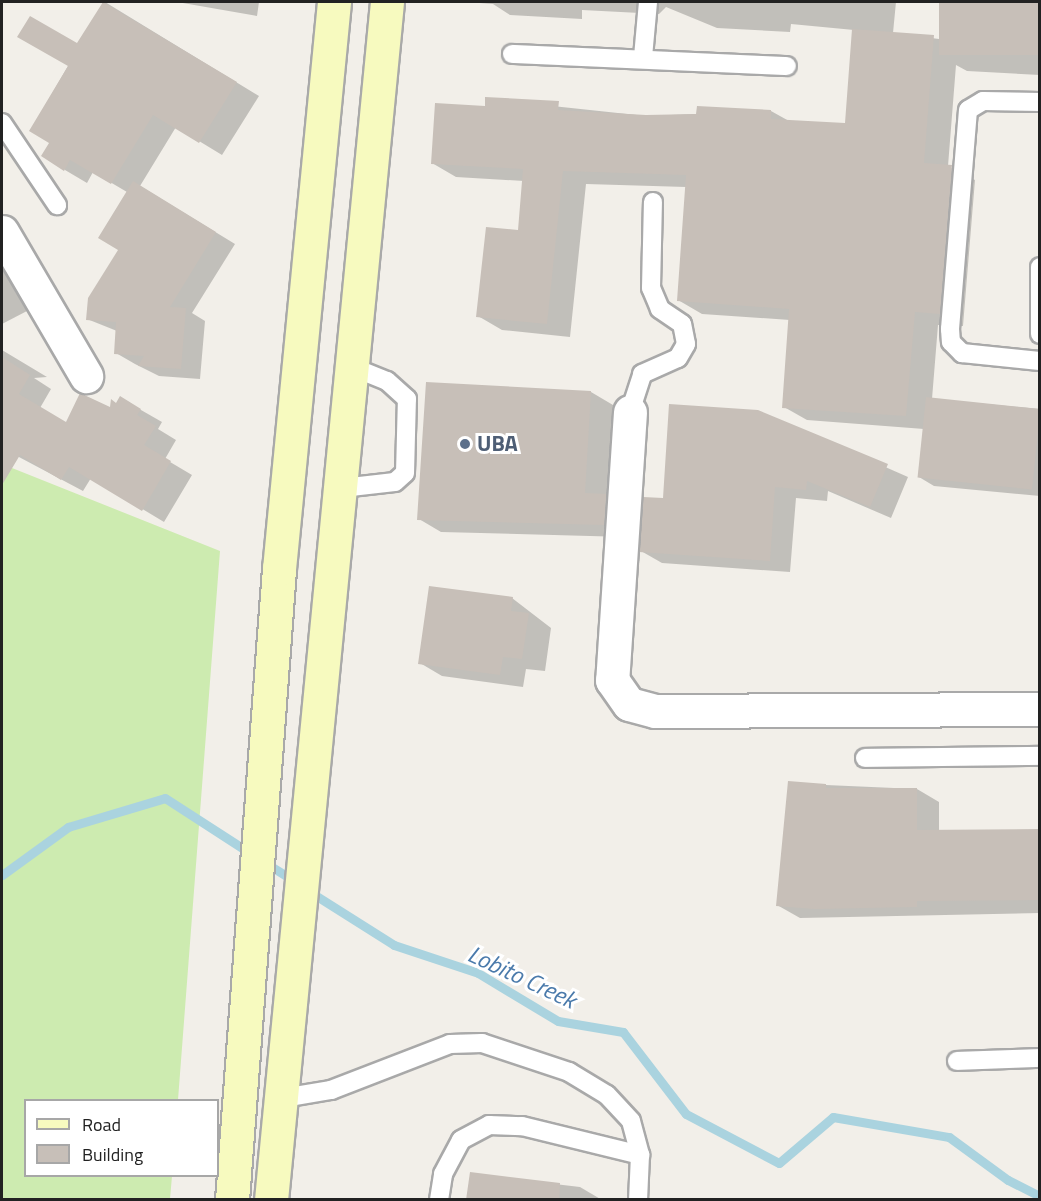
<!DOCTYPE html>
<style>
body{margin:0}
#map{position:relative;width:1041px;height:1201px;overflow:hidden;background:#f2efe9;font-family:"Titillium Web",sans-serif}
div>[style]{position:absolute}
.grass>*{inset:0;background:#cdebb0}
.shadow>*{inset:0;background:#0003}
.stream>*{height:9px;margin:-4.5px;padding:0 4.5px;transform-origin:4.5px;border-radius:4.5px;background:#aad3df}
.building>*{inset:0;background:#c7bfb8;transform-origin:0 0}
.roads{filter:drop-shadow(2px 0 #a9a9a9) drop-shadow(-2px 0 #a9a9a9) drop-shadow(0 2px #a9a9a9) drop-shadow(0 -2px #a9a9a9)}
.lane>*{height:18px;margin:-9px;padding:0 9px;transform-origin:9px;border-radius:9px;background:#fff}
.street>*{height:33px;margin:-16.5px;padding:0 16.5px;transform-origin:16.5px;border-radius:16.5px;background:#fff}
.secondary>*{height:33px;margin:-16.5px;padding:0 16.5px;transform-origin:16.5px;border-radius:16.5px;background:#f7fabf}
.dots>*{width:16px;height:16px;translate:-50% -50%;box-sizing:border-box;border:3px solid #fff;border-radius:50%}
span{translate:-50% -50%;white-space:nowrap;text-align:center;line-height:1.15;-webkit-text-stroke:6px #fff;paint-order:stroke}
.service-label{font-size:22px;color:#4e5e75;font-weight:700}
.left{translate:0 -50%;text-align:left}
.water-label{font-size:24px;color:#4a7aab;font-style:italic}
.frame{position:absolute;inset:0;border:3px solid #222;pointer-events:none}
.legend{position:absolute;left:24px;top:1099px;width:195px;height:78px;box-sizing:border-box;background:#fff;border:2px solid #a7a7a7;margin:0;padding:8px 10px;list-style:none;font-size:18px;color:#222}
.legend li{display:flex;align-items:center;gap:12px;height:30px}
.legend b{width:30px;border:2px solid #a7a7a7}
</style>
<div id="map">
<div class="grass">
<div style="clip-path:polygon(2px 464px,220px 551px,178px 1100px,26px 1100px,26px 1176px,172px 1176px,170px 1199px,2px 1199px)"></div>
</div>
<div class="shadow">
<div style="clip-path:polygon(105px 2px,259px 96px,222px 155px,176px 127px,140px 186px,235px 244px,192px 313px,205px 321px,200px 379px,159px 376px,135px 364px,116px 353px,117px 331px,87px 319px,120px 250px,127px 192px,93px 172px,87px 183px,65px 170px,51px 143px,31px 130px)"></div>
<div style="clip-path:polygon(177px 2px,259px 2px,257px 16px)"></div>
<div style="clip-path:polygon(466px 2px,896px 2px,893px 33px,939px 39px,941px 2px,1040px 2px,1040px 75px,967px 71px,956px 65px,948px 166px,975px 180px,963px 326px,938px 325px,932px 399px,1040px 409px,1040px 496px,934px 486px,919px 477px,924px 429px,807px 420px,784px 407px,790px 320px,702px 314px,678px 300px,686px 187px,586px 184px,570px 337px,502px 330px,478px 316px,519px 231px,524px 181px,456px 177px,432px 163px,486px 107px,486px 99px,646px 116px,771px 111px,789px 121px,847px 125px,854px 30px,791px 24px,790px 32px,717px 28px,666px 7px,659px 14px,582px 10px,582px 19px,510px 15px,493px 4px)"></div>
<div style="clip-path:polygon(2px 259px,27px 311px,2px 324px)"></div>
<div style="clip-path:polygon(2px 350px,47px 377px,34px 378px,51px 389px,40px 408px,67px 424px,112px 410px,120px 398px,162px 422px,158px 429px,176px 440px,165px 459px,192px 475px,164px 522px,91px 478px,83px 491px,2px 448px)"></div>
<div style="clip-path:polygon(427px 384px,591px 392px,613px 405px,608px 497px,628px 509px,626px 537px,441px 532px,419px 519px)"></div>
<div style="clip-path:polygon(758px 411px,908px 477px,891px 518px,828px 491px,827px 501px,796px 498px,790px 572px,662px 563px,641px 551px,664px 500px)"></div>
<div style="clip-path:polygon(512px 598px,551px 628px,545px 671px,526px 669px,523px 687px,442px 676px,420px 663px)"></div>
<div style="clip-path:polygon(826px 785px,917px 789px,939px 802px,939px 831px,1040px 831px,1040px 913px,800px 918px,777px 905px)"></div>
<div style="clip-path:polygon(471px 1174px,580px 1187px,602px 1200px,468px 1200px)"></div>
</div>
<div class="stream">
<div style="left:264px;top:862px;width:38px;rotate:32deg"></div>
<div style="left:2px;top:875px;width:82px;rotate:-36deg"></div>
<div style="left:68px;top:827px;width:101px;rotate:-16.6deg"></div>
<div style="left:165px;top:798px;width:101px;rotate:32.9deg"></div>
<div style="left:307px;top:890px;width:103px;rotate:32.3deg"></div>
<div style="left:394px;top:945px;width:89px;rotate:18.4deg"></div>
<div style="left:478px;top:973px;width:93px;rotate:31deg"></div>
<div style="left:558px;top:1021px;width:66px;rotate:9.6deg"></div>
<div style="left:623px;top:1032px;width:103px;rotate:52.5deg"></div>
<div style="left:686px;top:1114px;width:105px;rotate:27.8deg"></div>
<div style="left:779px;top:1163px;width:71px;rotate:-40.4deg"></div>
<div style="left:833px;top:1117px;width:118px;rotate:9.8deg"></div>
<div style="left:949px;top:1137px;width:73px;rotate:36.1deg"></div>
<div style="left:1008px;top:1180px;width:36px;rotate:27deg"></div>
</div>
<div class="building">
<div style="clip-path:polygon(103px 2px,237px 82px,199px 143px,153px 115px,111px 184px,70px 160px,64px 171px,41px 156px,49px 143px,29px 131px,68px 66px,17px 37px,30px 16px,77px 43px)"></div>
<div style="left:939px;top:2px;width:101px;height:53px"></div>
<div style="clip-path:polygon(852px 29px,934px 35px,924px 163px,952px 165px,940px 314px,915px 312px,906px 416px,782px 408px,789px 309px,677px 301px,686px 175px,563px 171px,547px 324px,476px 317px,486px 227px,518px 230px,523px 169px,431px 164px,435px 103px,485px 106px,485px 97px,559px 101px,558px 110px,646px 115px,696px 114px,697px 106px,771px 110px,771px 119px,845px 123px)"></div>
<div style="clip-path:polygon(133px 181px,216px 232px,170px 307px,186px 308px,181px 369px,138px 366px,144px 356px,114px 354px,116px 322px,86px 320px,88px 298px,118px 250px,98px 238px)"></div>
<div style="clip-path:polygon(2px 357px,30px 375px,19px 394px,66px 422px,80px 393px,110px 407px,111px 399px,116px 403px,120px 396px,141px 409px,137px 415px,156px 426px,144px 445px,171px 461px,142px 511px,69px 467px,61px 480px,20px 455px,2px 485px)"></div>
<div style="clip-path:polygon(426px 382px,591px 391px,585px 493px,606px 494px,604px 525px,417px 520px)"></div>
<div style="left:926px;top:397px;width:115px;height:81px;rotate:6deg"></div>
<div style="clip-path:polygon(669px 404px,758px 410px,888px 464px,870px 507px,807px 481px,806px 490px,775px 487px,770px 561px,639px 552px,643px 497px,663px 498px)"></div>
<div style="clip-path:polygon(429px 586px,513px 597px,511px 611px,529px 613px,522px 659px,503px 657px,500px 675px,418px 664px)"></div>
<div style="clip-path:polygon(788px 781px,826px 784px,826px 788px,917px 788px,917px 830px,1040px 829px,1040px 900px,917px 901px,917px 907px,815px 909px,776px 906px)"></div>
<div style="clip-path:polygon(470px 1172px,560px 1183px,559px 1200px,466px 1200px)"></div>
</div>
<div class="roads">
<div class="lane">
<div style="left:512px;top:54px;width:275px;rotate:2.5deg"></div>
<div style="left:643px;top:57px;width:55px;rotate:-84.8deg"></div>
<div style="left:1040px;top:102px;width:57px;rotate:-179deg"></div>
<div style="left:983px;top:101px;width:17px;rotate:149deg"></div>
<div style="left:968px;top:110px;width:220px;rotate:94.7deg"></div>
<div style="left:950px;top:329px;width:13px;rotate:86deg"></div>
<div style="left:951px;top:342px;width:16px;rotate:45deg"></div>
<div style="left:962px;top:353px;width:78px;rotate:5.9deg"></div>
<div style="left:2px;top:123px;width:99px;rotate:56.1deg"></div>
<div style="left:1040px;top:267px;width:67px;rotate:90deg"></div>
<div style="left:630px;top:412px;width:40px;rotate:-72deg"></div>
<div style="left:642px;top:374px;width:39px;rotate:-24deg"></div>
<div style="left:678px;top:358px;width:16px;rotate:-60deg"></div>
<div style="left:686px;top:344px;width:20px;rotate:-101deg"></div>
<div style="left:682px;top:324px;width:27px;rotate:-146deg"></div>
<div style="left:660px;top:309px;width:23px;rotate:-113deg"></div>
<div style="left:651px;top:288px;width:86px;rotate:-88.7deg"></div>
<div style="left:342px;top:488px;width:53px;rotate:-6.5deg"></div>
<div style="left:395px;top:482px;width:13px;rotate:-42deg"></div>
<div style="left:405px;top:473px;width:74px;rotate:-88.5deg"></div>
<div style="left:407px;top:399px;width:27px;rotate:-138deg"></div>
<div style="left:387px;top:381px;width:38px;rotate:-158deg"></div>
<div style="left:865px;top:758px;width:175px;rotate:-0.7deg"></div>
<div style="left:957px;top:1061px;width:83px;rotate:-2.1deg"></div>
<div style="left:283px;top:1098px;width:49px;rotate:-9.5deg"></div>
<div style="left:331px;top:1090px;width:128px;rotate:-21.1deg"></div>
<div style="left:450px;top:1044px;width:32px;rotate:-2deg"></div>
<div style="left:482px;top:1043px;width:92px;rotate:18.4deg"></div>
<div style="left:569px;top:1072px;width:44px;rotate:31.2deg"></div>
<div style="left:607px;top:1095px;width:35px;rotate:47deg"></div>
<div style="left:631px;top:1121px;width:35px;rotate:75deg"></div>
<div style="left:640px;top:1155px;width:45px;rotate:92.5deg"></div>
<div style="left:439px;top:1200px;width:26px;rotate:-81deg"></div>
<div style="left:443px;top:1174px;width:38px;rotate:-62deg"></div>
<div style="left:461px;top:1140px;width:32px;rotate:-28deg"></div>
<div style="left:489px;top:1125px;width:33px;rotate:2deg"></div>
<div style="left:522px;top:1126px;width:122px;rotate:13.8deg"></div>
</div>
<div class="street">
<div style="left:2px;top:232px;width:167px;rotate:59.7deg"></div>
<div style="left:630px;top:412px;width:269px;rotate:93.8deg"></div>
<div style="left:612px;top:680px;width:29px;rotate:55deg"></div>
<div style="left:629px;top:704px;width:27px;rotate:15deg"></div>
<div style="left:655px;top:711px;width:385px;rotate:-0.3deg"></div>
</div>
<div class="secondary">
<div style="left:232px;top:1200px;width:633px;rotate:-85.74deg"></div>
<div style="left:279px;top:569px;width:570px;rotate:-84.46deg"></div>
<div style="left:271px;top:1200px;width:1204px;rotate:-84.47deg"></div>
</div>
</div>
<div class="dots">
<div style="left:465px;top:444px;background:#5c6f8a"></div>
</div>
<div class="service-label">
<span class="left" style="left:477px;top:444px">UBA</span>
</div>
<div class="water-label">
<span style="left:522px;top:977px;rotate:25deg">Lobito Creek</span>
</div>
<div class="frame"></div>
<ul class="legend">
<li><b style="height:8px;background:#f7fabf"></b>Road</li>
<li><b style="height:16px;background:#c7bfb8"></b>Building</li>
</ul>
</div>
